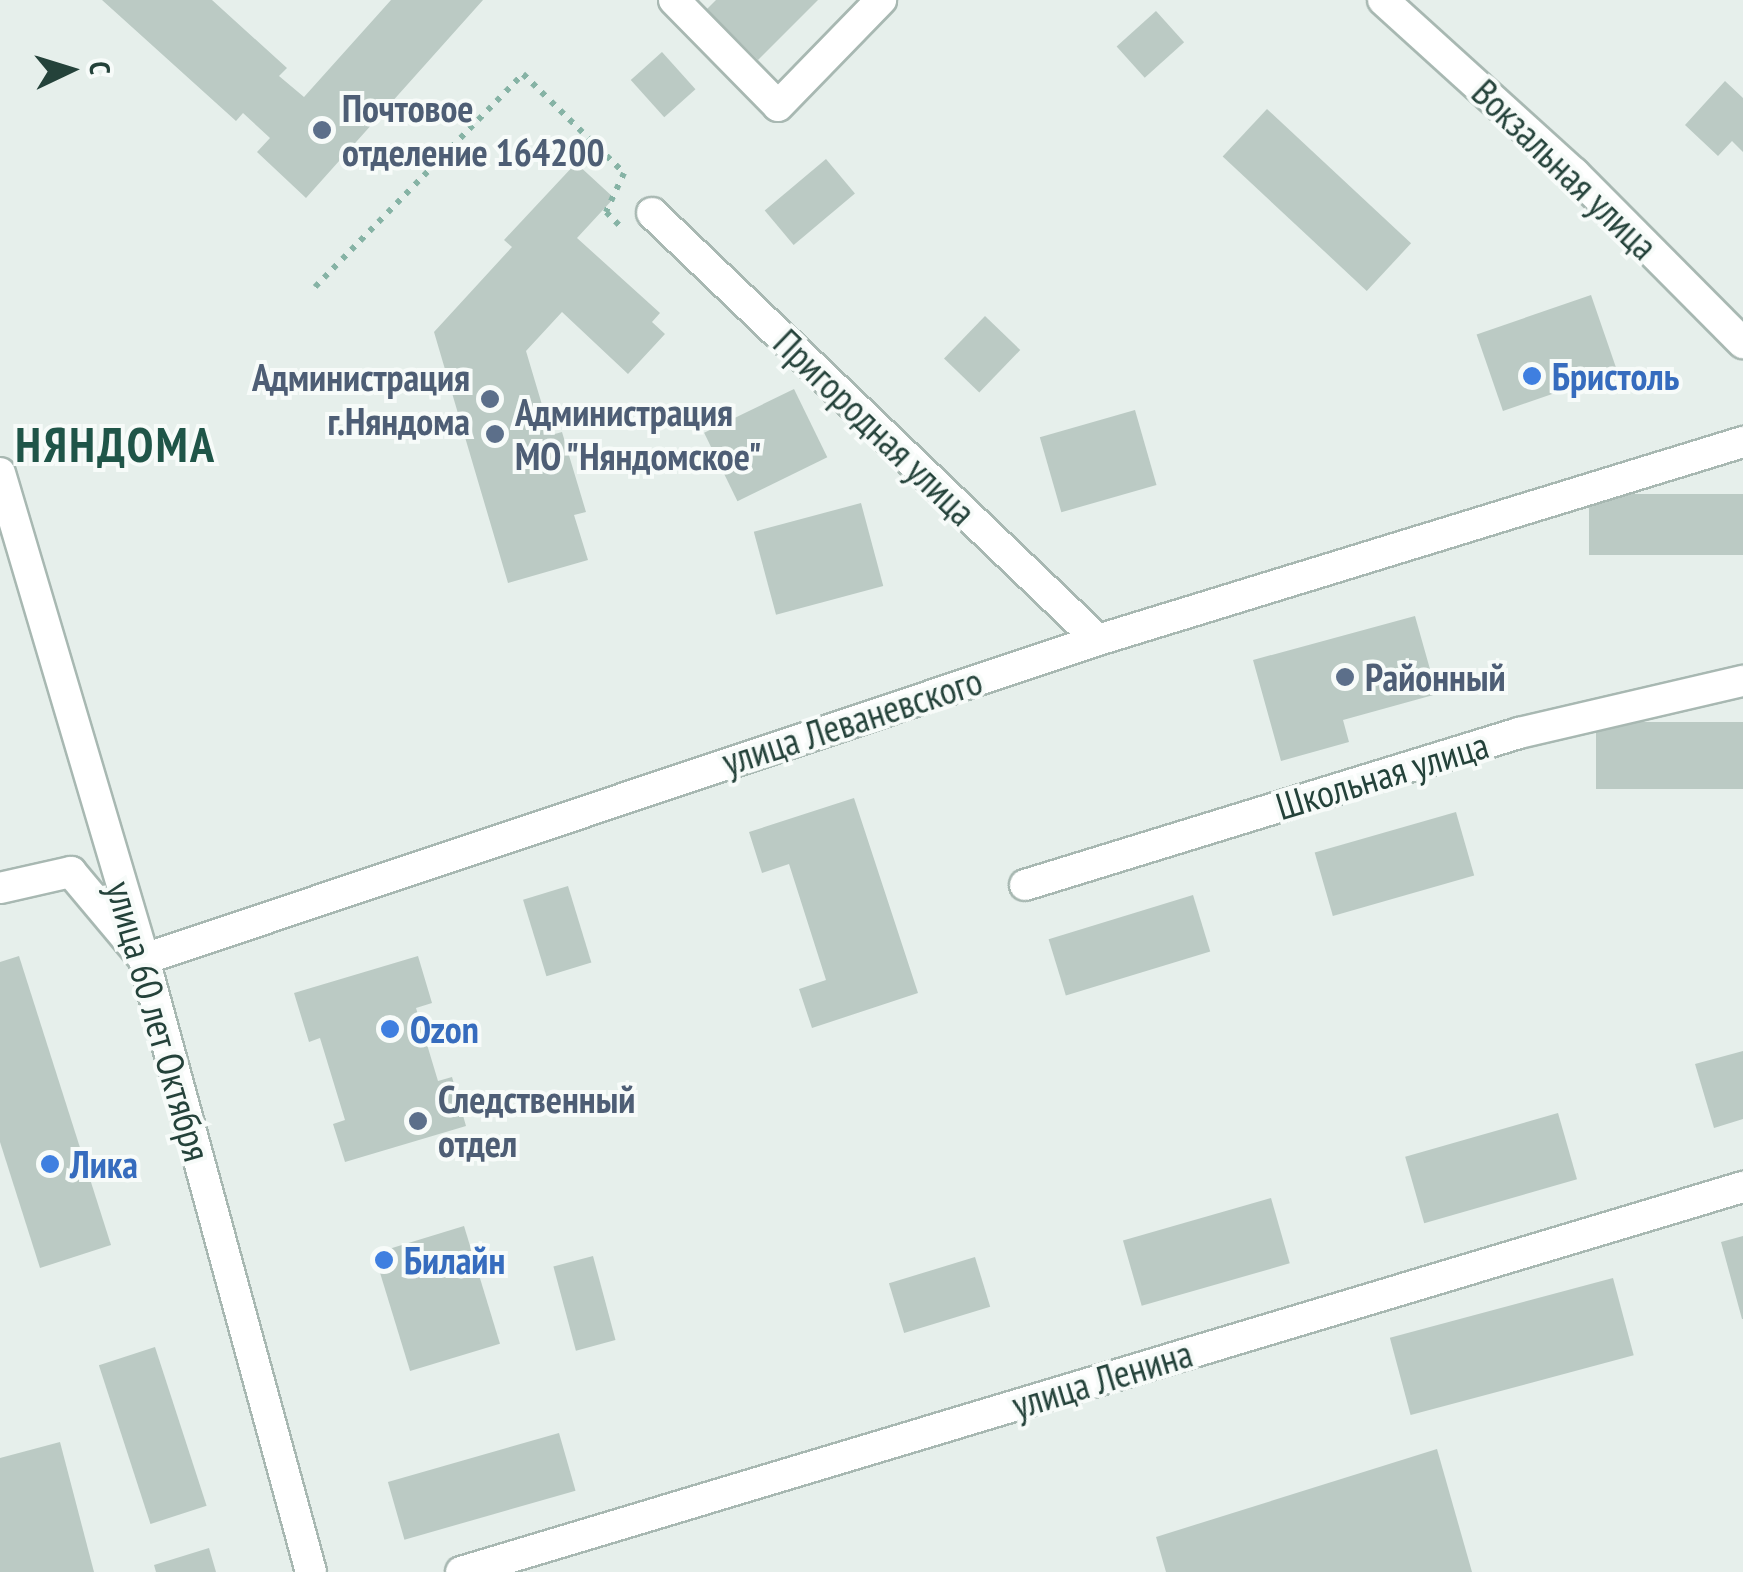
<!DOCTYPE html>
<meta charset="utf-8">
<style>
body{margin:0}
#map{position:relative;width:1743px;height:1572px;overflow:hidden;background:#e6efeb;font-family:"PT Sans Narrow",sans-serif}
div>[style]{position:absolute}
.building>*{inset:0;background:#bbcac4;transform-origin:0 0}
.path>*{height:6px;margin-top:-3px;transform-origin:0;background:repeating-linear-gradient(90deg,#86b3a5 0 5px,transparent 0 13px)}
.roads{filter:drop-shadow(2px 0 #a8b8b2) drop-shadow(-2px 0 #a8b8b2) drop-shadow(0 2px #a8b8b2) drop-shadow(0 -2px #a8b8b2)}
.minor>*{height:30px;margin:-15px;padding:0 15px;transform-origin:15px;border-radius:15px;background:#fff}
.dots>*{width:28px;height:28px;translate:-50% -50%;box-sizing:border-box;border:5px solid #f7fbf9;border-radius:50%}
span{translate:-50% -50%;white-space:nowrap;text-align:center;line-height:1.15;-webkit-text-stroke:8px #f7fbf9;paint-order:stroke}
.service-label{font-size:38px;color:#4e5e75;font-weight:700}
.left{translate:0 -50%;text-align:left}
.right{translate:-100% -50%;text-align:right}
.street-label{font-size:38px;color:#24423a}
.shop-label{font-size:38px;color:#366cbe;font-weight:700}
.district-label{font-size:48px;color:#1f5548;font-weight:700;letter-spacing:2.5px}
.north{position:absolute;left:20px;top:20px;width:100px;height:100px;-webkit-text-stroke:8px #f7fbf9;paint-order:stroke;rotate:86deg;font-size:28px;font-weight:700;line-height:40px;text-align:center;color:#24423a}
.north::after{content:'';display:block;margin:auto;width:35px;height:45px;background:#24423a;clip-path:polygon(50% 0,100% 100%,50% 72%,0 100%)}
</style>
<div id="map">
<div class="building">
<div style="clip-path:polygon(102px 0,212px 0,287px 68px,279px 76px,304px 97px,391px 0,483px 0,306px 198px,257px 152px,270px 138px,243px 113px,236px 121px)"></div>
<div style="clip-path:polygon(716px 0,818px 0,758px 60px,707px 9px)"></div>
<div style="left:1156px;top:11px;width:42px;height:53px;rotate:48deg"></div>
<div style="left:662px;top:52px;width:50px;height:42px;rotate:48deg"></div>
<div style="clip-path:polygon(1725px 81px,1743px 98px,1743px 152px,1732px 141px,1718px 156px,1685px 125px)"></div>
<div style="left:1267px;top:109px;width:197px;height:65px;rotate:43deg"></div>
<div style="left:826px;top:159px;width:45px;height:80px;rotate:50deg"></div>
<div style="clip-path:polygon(576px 163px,614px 198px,577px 238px,660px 313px,652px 322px,665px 334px,628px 374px,562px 312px,526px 351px,551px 435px,562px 432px,586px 512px,574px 515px,588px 560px,508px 583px,434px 332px,512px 247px,504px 240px)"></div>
<div style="left:1591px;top:295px;width:81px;height:121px;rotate:71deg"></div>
<div style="left:985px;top:316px;width:49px;height:59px;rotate:44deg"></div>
<div style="left:794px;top:389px;width:76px;height:100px;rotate:64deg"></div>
<div style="left:1135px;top:410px;width:78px;height:99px;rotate:74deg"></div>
<div style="left:1743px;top:494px;width:61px;height:154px;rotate:90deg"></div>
<div style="left:861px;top:503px;width:86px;height:111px;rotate:75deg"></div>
<div style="clip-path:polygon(1415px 616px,1437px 694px,1343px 720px,1349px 742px,1281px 761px,1253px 660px)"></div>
<div style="left:1743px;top:722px;width:67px;height:147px;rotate:90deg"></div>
<div style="clip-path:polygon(854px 798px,918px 993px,812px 1028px,799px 989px,826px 980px,789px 864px,762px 873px,749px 832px)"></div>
<div style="left:1456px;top:812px;width:66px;height:147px;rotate:74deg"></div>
<div style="left:568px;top:886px;width:80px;height:47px;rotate:73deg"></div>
<div style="left:1193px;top:895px;width:59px;height:151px;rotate:73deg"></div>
<div style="clip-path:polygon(19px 956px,111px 1245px,40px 1268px,0 1142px,0 962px)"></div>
<div style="clip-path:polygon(418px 956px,432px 1003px,416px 1008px,438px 1081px,452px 1077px,466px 1126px,345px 1162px,333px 1124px,345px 1120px,320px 1038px,309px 1042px,294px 993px)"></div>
<div style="clip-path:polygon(1743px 1051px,1743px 1119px,1714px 1128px,1695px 1064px)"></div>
<div style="left:1558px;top:1113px;width:69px;height:159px;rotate:74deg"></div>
<div style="left:1271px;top:1198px;width:68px;height:154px;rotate:74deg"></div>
<div style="left:464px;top:1226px;width:123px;height:94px;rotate:73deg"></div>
<div style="clip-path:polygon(1743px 1236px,1743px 1319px,1742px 1319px,1721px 1242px)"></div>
<div style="left:593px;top:1256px;width:87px;height:41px;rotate:75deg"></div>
<div style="left:975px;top:1257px;width:52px;height:90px;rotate:73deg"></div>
<div style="left:1613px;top:1278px;width:80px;height:231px;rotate:75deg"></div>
<div style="left:155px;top:1347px;width:167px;height:59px;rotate:72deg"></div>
<div style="left:559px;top:1433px;width:60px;height:178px;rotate:74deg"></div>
<div style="clip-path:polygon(60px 1442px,94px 1572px,0 1572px,0 1458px)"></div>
<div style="clip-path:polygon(1437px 1449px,1472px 1572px,1166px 1572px,1156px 1537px)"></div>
<div style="clip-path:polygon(209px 1548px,216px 1572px,156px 1572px,154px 1565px)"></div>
</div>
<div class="path">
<div style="left:315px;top:287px;width:298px;rotate:-45.7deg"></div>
<div style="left:523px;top:74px;width:141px;rotate:44.4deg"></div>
<div style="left:624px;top:173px;width:43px;rotate:114.8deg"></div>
<div style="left:606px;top:212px;width:21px;rotate:45deg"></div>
</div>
<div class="roads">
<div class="minor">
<div style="left:674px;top:0;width:148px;rotate:45.5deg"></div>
<div style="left:778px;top:106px;width:148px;rotate:-45.8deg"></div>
<div style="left:1383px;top:0;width:258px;rotate:42.2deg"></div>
<div style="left:1574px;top:173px;width:240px;rotate:45.2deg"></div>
<div style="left:652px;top:213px;width:617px;rotate:43.75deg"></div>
<div style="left:0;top:473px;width:507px;rotate:73.5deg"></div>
<div style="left:144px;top:959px;width:635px;rotate:74.76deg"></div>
<div style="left:1025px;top:885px;width:517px;rotate:-17.1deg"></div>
<div style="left:1519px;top:733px;width:230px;rotate:-13.1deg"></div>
<div style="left:0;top:888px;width:73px;rotate:-12.7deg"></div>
<div style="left:71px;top:872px;width:114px;rotate:50deg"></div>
<div style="left:144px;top:959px;width:1006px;rotate:-18.49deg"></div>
<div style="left:1098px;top:640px;width:675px;rotate:-17.07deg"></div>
<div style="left:461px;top:1572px;width:1339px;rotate:-16.72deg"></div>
</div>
</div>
<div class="dots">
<div style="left:322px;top:130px;background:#5c6f8a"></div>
<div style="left:1532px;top:376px;background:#3f7fe0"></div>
<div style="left:490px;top:399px;background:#5c6f8a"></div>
<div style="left:495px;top:434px;background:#5c6f8a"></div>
<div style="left:1345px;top:677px;background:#5c6f8a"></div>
<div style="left:390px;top:1029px;background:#3f7fe0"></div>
<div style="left:418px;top:1121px;background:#5c6f8a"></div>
<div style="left:50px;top:1164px;background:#3f7fe0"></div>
<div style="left:384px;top:1260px;background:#3f7fe0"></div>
</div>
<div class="service-label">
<span class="left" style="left:342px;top:130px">Почтовое<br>отделение 164200</span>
<span class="right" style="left:470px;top:399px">Администрация<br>г.Няндома</span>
<span class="left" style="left:515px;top:434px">Администрация<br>МО "Няндомское"</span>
<span class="left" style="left:1365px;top:677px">Районный</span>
<span class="left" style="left:438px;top:1121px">Следственный<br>отдел</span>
</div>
<div class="street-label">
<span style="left:1565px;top:169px;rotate:44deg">Вокзальная улица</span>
<span style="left:875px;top:427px;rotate:44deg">Пригородная улица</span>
<span style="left:852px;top:721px;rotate:-18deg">улица Леваневского</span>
<span style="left:1382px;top:775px;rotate:-17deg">Школьная улица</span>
<span style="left:159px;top:1021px;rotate:74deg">улица 60 лет Октября</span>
<span style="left:1102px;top:1379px;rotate:-17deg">улица Ленина</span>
</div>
<div class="shop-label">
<span class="left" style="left:1552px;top:376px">Бристоль</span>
<span class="left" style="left:410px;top:1029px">Ozon</span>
<span class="left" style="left:70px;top:1164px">Лика</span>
<span class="left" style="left:404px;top:1260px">Билайн</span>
</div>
<div class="district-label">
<span style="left:116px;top:445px">НЯНДОМА</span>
</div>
<div class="north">С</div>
</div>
